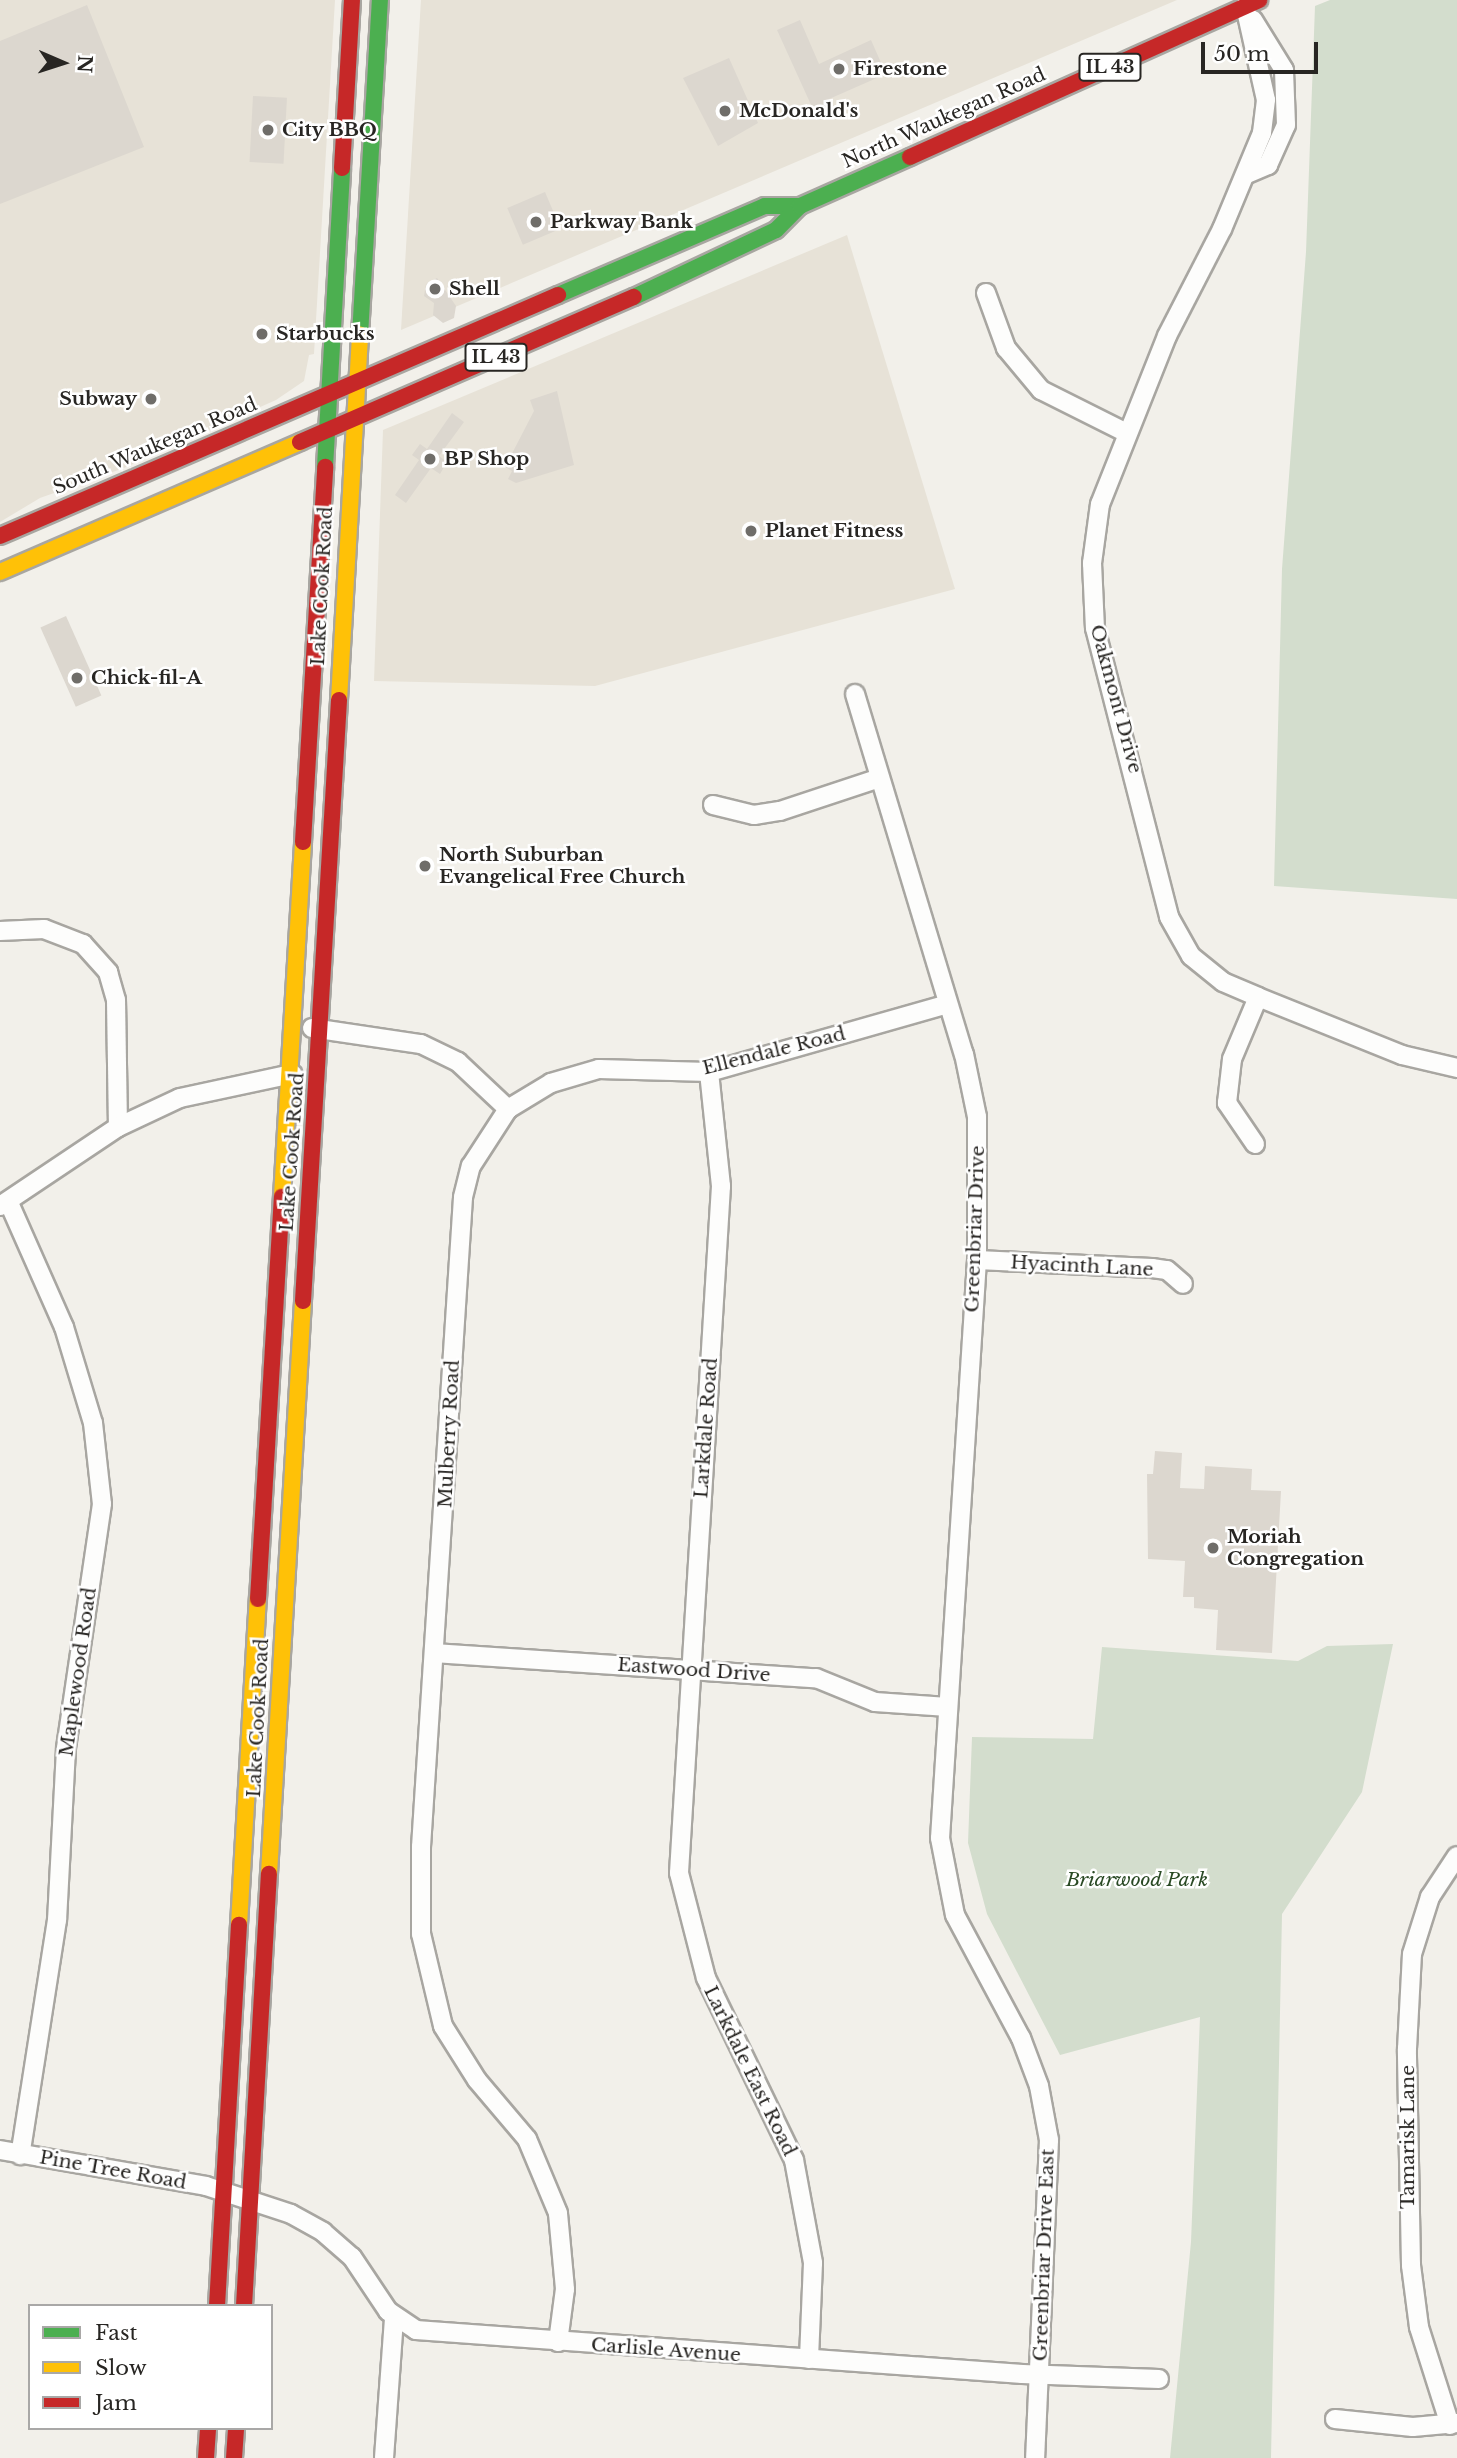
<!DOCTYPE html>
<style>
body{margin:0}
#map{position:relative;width:1457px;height:2458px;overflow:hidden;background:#f2f0ea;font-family:"Libre Baskerville",serif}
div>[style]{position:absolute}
.built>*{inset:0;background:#e7e2d7}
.green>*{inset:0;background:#d3ddcd}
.building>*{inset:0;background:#dcd7cf;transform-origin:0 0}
.roads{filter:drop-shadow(2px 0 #a8a6a1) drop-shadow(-2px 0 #a8a6a1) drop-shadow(0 2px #a8a6a1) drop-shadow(0 -2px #a8a6a1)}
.street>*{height:18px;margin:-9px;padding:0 9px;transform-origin:9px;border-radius:9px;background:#fdfdfc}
.fast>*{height:16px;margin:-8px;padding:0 8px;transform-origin:8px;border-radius:8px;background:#4caf50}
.slow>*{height:16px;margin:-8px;padding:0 8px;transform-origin:8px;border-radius:8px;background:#ffc107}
.jam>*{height:16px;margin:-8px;padding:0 8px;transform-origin:8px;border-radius:8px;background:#c62828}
.dots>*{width:19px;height:19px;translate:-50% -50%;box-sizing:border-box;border:4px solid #fff;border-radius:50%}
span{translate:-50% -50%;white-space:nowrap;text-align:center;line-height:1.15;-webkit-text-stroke:5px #fff;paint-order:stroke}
.shield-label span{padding:2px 5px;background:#fff;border:2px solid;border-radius:5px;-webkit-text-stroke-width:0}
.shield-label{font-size:18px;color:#282623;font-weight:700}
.poi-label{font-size:19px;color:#282623;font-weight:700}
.left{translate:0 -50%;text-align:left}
.right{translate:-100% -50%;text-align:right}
.street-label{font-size:19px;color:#282623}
.park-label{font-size:19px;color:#2a4a25;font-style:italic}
.legend{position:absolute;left:28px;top:2304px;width:245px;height:126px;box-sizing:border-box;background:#fff;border:2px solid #a9a8a7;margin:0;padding:9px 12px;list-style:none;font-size:21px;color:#282623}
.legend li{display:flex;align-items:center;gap:14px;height:35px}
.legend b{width:35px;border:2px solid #a9a8a7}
.north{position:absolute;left:28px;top:28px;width:70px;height:70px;-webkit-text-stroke:5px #fff;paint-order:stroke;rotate:93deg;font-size:19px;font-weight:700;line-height:28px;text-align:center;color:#282623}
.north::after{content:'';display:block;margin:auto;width:24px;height:32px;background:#282623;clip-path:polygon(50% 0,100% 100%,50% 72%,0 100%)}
.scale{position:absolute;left:1201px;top:42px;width:117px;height:32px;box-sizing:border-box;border:4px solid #282623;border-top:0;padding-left:9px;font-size:21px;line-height:24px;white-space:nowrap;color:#282623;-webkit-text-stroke:5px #fff;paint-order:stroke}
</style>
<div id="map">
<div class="built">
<div style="clip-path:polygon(0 0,335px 0,314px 354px,309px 355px,304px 381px,276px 400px,124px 468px,40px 498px,0 522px)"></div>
<div style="clip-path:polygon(421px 0,1177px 0,401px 330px)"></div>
<div style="clip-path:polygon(847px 235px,955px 589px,595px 686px,374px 681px,383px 430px)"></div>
</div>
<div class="green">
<div style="clip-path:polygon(1330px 0,1457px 0,1457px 899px,1274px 886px,1282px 569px,1306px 252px,1315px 6px)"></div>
<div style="clip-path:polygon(1393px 1644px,1362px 1792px,1282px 1914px,1271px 2458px,1170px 2458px,1191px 2242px,1200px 2017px,1060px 2055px,987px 1914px,968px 1843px,972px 1737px,1093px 1739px,1102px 1647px,1298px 1661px,1327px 1646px)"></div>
</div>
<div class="building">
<div style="clip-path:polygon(87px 5px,144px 147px,0 204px,0 41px)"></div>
<div style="clip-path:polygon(800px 20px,819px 64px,871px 40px,886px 74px,829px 99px,834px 110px,817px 118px,777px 30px)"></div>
<div style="clip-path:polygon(729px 58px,758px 123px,718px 146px,683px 78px)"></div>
<div style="left:253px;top:96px;width:34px;height:66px;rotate:3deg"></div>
<div style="left:545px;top:192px;width:40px;height:41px;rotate:67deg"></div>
<div style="clip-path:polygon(437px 278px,456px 306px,454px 318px,443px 323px,433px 315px,434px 303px,424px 296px,426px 284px)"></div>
<div style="clip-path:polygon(557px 391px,574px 465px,516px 483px,508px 479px,512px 471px,505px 467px,534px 411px,530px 400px)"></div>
<div style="clip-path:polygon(452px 413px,464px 422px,439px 456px,447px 462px,440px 474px,431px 468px,406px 503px,395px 495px,419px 460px,412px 455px,420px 444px,427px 449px)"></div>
<div style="left:66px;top:616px;width:87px;height:28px;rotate:66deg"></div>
<div style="clip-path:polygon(1155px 1451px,1182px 1453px,1180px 1488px,1204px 1489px,1205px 1466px,1252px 1469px,1251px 1490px,1281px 1491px,1272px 1653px,1216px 1650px,1218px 1610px,1194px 1608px,1194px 1597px,1183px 1597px,1185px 1561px,1148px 1559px,1147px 1474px,1153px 1474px)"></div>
</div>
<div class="roads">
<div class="street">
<div style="left:1245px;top:6px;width:96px;rotate:77.4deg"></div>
<div style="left:1266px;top:100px;width:33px;rotate:97deg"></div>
<div style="left:1262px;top:133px;width:104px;rotate:112.6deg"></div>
<div style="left:1222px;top:229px;width:120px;rotate:117.2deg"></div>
<div style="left:1167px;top:336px;width:181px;rotate:111.7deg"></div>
<div style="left:1100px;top:504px;width:60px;rotate:97.7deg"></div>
<div style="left:1092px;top:563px;width:65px;rotate:87.4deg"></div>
<div style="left:1095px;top:628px;width:298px;rotate:75.6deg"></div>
<div style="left:1169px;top:917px;width:45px;rotate:60.6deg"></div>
<div style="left:1191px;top:956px;width:41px;rotate:39.1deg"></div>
<div style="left:1223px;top:982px;width:38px;rotate:23deg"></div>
<div style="left:1258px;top:997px;width:155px;rotate:21.9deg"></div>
<div style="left:1402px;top:1055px;width:57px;rotate:13.3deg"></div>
<div style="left:1247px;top:174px;width:23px;rotate:-23deg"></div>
<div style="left:1268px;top:165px;width:44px;rotate:-65.8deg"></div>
<div style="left:1286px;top:125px;width:55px;rotate:-92.1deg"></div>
<div style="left:1284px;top:70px;width:59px;rotate:-121.8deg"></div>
<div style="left:986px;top:293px;width:59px;rotate:70deg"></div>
<div style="left:1006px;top:348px;width:55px;rotate:50.2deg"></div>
<div style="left:1041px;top:390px;width:96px;rotate:26.6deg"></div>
<div style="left:855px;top:694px;width:376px;rotate:73.2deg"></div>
<div style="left:964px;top:1054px;width:64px;rotate:78.3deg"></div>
<div style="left:977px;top:1117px;width:143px;rotate:90deg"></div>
<div style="left:977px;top:1260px;width:579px;rotate:93.66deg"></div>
<div style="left:940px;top:1838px;width:78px;rotate:79deg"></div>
<div style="left:955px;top:1915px;width:140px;rotate:61.8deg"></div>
<div style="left:1021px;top:2038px;width:51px;rotate:69.4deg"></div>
<div style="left:1039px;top:2086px;width:55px;rotate:79.5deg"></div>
<div style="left:1049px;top:2140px;width:318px;rotate:92.5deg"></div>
<div style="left:713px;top:805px;width:42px;rotate:13.7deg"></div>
<div style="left:754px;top:815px;width:26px;rotate:-9deg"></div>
<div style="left:780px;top:811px;width:105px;rotate:-18.3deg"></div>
<div style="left:0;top:931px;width:44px;rotate:-2.6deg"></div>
<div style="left:44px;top:929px;width:42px;rotate:21deg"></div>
<div style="left:83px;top:944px;width:38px;rotate:48deg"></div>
<div style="left:108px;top:972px;width:29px;rotate:74deg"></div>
<div style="left:116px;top:1000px;width:127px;rotate:89.1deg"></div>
<div style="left:312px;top:1028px;width:110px;rotate:8.4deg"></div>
<div style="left:421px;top:1044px;width:41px;rotate:25.9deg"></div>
<div style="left:458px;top:1062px;width:69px;rotate:43.2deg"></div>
<div style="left:709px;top:1072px;width:115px;rotate:84deg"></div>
<div style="left:721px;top:1186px;width:688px;rotate:93.5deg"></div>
<div style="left:679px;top:1873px;width:108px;rotate:75.6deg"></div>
<div style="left:706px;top:1978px;width:202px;rotate:64.2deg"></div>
<div style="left:794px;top:2160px;width:105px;rotate:79.5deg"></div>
<div style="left:813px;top:2263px;width:96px;rotate:92.4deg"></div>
<div style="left:1255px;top:1144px;width:50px;rotate:-124.3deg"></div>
<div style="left:1227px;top:1103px;width:44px;rotate:-83.5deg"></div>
<div style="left:1232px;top:1059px;width:67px;rotate:-67.2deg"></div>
<div style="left:9px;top:1203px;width:136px;rotate:66.1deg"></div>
<div style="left:64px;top:1327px;width:100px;rotate:73.2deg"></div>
<div style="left:93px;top:1423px;width:81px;rotate:83.7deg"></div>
<div style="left:102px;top:1504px;width:248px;rotate:98.4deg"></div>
<div style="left:66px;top:1749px;width:171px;rotate:93deg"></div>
<div style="left:57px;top:1920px;width:238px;rotate:98.9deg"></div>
<div style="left:0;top:1206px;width:142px;rotate:-33.8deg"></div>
<div style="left:118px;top:1127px;width:68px;rotate:-25.1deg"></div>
<div style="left:180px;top:1098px;width:115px;rotate:-12.1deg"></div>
<div style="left:977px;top:1260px;width:175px;rotate:2.6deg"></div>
<div style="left:1152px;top:1268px;width:15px;rotate:8deg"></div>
<div style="left:1167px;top:1270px;width:21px;rotate:41deg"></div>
<div style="left:435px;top:1653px;width:382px;rotate:3.8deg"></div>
<div style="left:816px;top:1678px;width:64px;rotate:22.1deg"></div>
<div style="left:875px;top:1702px;width:73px;rotate:3.9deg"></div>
<div style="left:0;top:2150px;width:209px;rotate:9.9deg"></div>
<div style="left:206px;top:2186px;width:89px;rotate:18.2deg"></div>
<div style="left:291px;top:2214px;width:37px;rotate:29deg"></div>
<div style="left:323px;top:2232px;width:38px;rotate:41deg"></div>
<div style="left:352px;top:2257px;width:65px;rotate:56.3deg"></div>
<div style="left:388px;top:2311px;width:34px;rotate:34deg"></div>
<div style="left:416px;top:2330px;width:608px;rotate:4.15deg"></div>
<div style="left:1022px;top:2374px;width:137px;rotate:2.1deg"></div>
<div style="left:558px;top:2342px;width:53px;rotate:-82.5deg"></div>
<div style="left:565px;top:2289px;width:76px;rotate:-95.3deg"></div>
<div style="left:558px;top:2213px;width:80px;rotate:-112.7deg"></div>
<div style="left:527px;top:2139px;width:77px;rotate:-130.3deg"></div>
<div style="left:477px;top:2080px;width:64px;rotate:-122.2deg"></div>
<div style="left:443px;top:2026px;width:95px;rotate:-103.4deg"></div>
<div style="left:421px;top:1934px;width:87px;rotate:-90deg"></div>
<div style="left:421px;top:1847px;width:651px;rotate:-86.3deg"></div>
<div style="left:463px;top:1197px;width:32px;rotate:-76deg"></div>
<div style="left:471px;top:1166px;width:68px;rotate:-57deg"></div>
<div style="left:508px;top:1109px;width:50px;rotate:-31.2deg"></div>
<div style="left:551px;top:1083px;width:50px;rotate:-16.3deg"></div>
<div style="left:599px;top:1069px;width:110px;rotate:1.6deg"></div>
<div style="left:709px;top:1072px;width:248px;rotate:-15.9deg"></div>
<div style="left:1335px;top:2419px;width:78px;rotate:5.9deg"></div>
<div style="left:1413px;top:2427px;width:44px;rotate:-5.2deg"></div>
<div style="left:1450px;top:2425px;width:103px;rotate:-107.6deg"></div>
<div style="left:1419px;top:2327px;width:63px;rotate:-97.4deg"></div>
<div style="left:1411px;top:2265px;width:216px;rotate:-91.1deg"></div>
<div style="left:1407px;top:2049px;width:95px;rotate:-87deg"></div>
<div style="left:1412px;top:1954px;width:60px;rotate:-72.5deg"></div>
<div style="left:1430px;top:1897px;width:49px;rotate:-56.6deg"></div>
<div style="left:384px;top:2458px;width:141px;rotate:-85.9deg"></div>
</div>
<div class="fast">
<div style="left:558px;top:295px;width:225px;rotate:-23.3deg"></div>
<div style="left:765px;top:206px;width:35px"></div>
<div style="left:634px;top:297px;width:157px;rotate:-25.3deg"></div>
<div style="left:776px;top:230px;width:34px;rotate:-45deg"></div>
<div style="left:800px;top:206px;width:120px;rotate:-24deg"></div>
<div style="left:360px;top:335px;width:336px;rotate:-86.6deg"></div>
<div style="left:325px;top:467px;width:299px;rotate:-86.7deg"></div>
</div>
<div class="slow">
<div style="left:0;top:572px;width:327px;rotate:-23.4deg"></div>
<div style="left:339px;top:700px;width:366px;rotate:-86.7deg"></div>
<div style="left:282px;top:1197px;width:356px;rotate:-86.6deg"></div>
<div style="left:269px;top:1874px;width:574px;rotate:-86.6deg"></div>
<div style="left:239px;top:1925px;width:327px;rotate:-86.7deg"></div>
</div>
<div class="jam">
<div style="left:910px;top:157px;width:383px;rotate:-24.2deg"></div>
<div style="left:342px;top:168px;width:168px;rotate:-86.6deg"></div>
<div style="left:300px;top:442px;width:364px;rotate:-23.5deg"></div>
<div style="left:0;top:536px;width:608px;rotate:-23.36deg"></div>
<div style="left:303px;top:842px;width:376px;rotate:-86.6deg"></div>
<div style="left:303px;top:1301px;width:602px;rotate:-86.57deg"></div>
<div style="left:258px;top:1599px;width:403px;rotate:-86.6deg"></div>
<div style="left:217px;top:2306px;width:382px;rotate:-86.7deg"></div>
<div style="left:244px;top:2306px;width:433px;rotate:-86.7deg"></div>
<div style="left:206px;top:2458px;width:30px;rotate:-86deg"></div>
<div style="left:234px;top:2458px;width:30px;rotate:-86deg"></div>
</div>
</div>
<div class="dots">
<div style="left:839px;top:69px;background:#6f6d69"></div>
<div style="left:725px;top:111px;background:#6f6d69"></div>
<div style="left:268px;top:130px;background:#6f6d69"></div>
<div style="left:536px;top:222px;background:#6f6d69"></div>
<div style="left:435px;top:289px;background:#6f6d69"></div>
<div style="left:262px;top:334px;background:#6f6d69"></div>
<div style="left:151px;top:399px;background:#6f6d69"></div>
<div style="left:430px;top:459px;background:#6f6d69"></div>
<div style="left:751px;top:531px;background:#6f6d69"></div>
<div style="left:77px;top:678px;background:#6f6d69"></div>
<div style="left:425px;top:866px;background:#6f6d69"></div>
<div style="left:1213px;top:1548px;background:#6f6d69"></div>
</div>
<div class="shield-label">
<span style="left:1110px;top:67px">IL 43</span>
<span style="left:496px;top:357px">IL 43</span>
</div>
<div class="poi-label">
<span class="left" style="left:853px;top:69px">Firestone</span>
<span class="left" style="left:739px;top:111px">McDonald's</span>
<span class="left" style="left:282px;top:130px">City BBQ</span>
<span class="left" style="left:550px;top:222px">Parkway Bank</span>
<span class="left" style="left:449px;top:289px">Shell</span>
<span class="left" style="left:276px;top:334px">Starbucks</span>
<span class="right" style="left:137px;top:399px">Subway</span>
<span class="left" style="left:444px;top:459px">BP Shop</span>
<span class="left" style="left:765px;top:531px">Planet Fitness</span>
<span class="left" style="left:91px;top:678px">Chick-fil-A</span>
<span class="left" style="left:439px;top:866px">North Suburban<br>Evangelical Free Church</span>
<span class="left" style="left:1227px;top:1548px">Moriah<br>Congregation</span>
</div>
<div class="street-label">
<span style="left:944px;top:118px;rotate:-24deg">North Waukegan Road</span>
<span style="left:155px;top:446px;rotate:-23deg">South Waukegan Road</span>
<span style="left:322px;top:586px;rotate:-87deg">Lake Cook Road</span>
<span style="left:1116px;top:699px;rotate:75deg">Oakmont Drive</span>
<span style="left:774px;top:1051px;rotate:-14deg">Ellendale Road</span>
<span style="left:292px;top:1152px;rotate:-86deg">Lake Cook Road</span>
<span style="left:975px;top:1229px;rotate:-88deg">Greenbriar Drive</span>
<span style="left:1082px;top:1266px;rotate:3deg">Hyacinth Lane</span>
<span style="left:706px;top:1428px;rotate:-86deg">Larkdale Road</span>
<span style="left:449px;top:1434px;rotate:-87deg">Mulberry Road</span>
<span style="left:694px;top:1670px;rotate:4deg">Eastwood Drive</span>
<span style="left:78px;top:1672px;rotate:-82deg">Maplewood Road</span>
<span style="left:258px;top:1718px;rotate:-87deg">Lake Cook Road</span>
<span style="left:750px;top:2071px;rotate:64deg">Larkdale East Road</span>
<span style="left:1408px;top:2137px;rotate:-90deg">Tamarisk Lane</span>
<span style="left:113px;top:2170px;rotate:10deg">Pine Tree Road</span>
<span style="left:1044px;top:2255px;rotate:-88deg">Greenbriar Drive East</span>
<span style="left:666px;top:2350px;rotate:4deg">Carlisle Avenue</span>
</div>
<div class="park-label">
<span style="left:1137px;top:1880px">Briarwood Park</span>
</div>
<ul class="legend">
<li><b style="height:9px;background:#4caf50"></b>Fast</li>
<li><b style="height:9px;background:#ffc107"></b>Slow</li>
<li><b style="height:9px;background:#c62828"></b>Jam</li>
</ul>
<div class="north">N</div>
<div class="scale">50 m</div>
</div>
